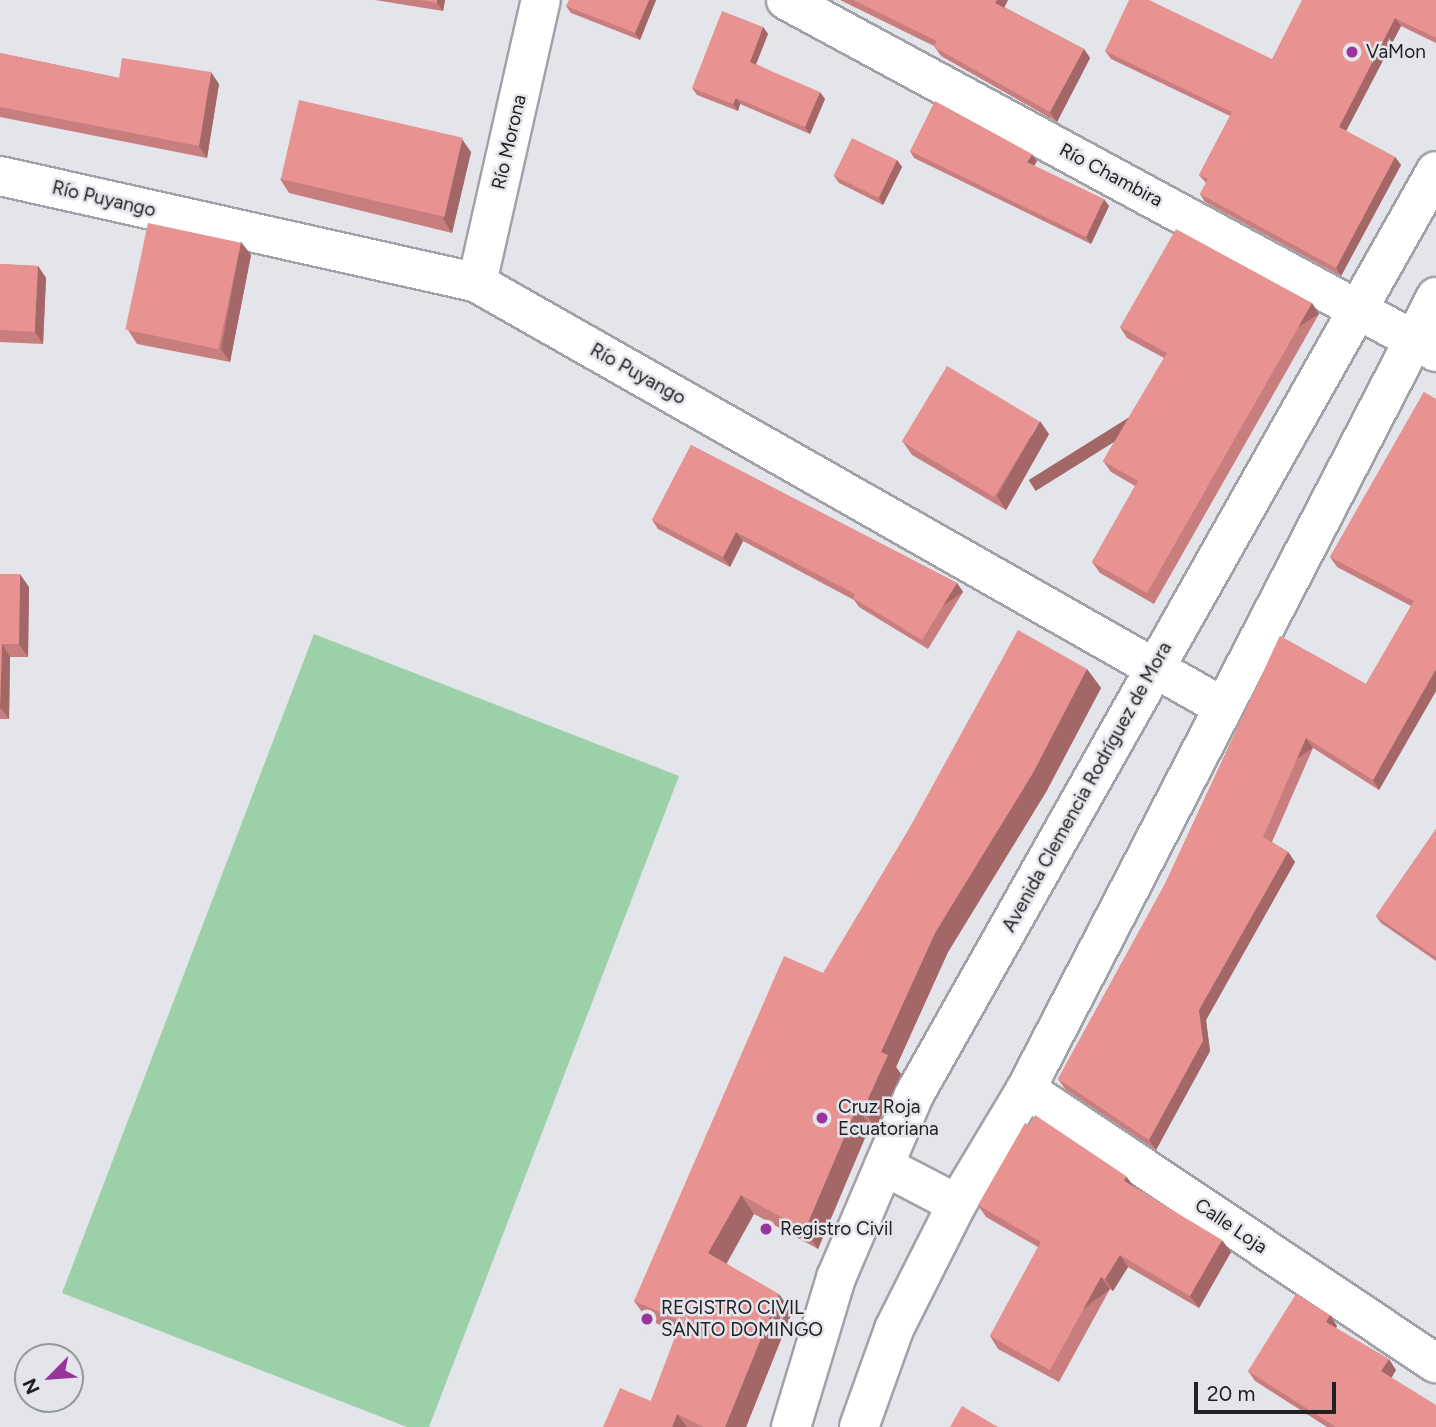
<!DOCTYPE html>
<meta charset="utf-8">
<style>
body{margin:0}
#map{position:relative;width:1436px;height:1427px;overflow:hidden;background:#e3e5eb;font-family:Figtree,sans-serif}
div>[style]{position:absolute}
.green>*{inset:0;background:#9cd0a8}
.roads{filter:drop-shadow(2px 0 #a0a2a8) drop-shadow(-2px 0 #a0a2a8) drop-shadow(0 2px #a0a2a8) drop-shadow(0 -2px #a0a2a8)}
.minor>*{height:38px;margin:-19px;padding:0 19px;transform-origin:19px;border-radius:19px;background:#fff}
.wall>*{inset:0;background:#c87e7e}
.shaded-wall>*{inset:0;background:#a26766;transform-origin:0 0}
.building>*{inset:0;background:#e89392;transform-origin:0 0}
.dots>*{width:19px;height:19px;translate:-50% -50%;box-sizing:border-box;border:4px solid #e3e5eb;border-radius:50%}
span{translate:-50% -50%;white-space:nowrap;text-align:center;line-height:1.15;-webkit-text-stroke:5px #e3e5eb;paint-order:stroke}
.poi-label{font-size:19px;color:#212123}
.left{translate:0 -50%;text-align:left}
.street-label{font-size:19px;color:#212123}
.north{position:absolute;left:14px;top:1343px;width:70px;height:70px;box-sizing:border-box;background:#e3e5eb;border:2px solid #95979b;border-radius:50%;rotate:245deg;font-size:19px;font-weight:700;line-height:28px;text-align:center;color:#212123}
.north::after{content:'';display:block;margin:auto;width:24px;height:32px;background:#98359c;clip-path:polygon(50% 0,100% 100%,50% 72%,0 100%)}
.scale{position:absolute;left:1194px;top:1382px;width:142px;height:32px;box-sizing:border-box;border:4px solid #212123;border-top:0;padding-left:9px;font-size:21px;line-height:24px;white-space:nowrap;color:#212123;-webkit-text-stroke:5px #e3e5eb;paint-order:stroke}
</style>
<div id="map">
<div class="green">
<div style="clip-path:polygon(314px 634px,679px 776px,429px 1427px,407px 1427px,62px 1293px)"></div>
</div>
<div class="roads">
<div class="minor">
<div style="left:786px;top:0;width:739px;rotate:28.44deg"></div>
<div style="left:0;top:176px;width:489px;rotate:12.6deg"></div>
<div style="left:477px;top:283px;width:858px;rotate:29.61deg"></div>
<div style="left:477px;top:283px;width:290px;rotate:-77.3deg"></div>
<div style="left:1026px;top:1089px;width:493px;rotate:33.8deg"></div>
<div style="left:884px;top:1166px;width:82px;rotate:27.5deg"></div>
<div style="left:791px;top:1427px;width:156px;rotate:-73.2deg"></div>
<div style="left:836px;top:1278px;width:199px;rotate:-66.9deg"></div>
<div style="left:914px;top:1095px;width:1061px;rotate:-60.54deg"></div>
<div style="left:859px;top:1427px;width:104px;rotate:-70.3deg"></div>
<div style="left:894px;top:1329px;width:140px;rotate:-63.3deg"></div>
<div style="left:957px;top:1204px;width:134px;rotate:-59deg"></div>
<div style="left:1026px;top:1089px;width:892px;rotate:-62.63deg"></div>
</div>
</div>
<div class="wall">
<div style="clip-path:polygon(375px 0,445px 0,443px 11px)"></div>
<div style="clip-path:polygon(656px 0,640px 40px,571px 13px,566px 6px)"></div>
<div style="clip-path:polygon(840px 0,1008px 0,1004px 7px,1084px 49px,1090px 58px,1057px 122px,941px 56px,934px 46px)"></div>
<div style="clip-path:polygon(1436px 0,1436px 43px,1401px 26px,1346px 131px,1395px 157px,1401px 165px,1341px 276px,1205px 202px,1200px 194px,1206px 183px,1199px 175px,1230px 116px,1111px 59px,1105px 51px,1272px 59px)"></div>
<div style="clip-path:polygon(763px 27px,768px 34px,756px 64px,825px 99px,810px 134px,740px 104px,738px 111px,697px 95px,692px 88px)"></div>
<div style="clip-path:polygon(0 53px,119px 78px,219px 84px,207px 158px,0 117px)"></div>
<div style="clip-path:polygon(910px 151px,1037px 161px,1034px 166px,1109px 206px,1091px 244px,914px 158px)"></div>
<div style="clip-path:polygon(471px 152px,452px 233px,289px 193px,280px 179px)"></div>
<div style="clip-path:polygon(897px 160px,902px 167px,883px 205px,839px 183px,834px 176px)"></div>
<div style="clip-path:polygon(241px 242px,251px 255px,230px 362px,137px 344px,128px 330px)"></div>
<div style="clip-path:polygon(0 264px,38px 266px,46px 278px,43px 344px,0 342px)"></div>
<div style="clip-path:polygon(1312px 303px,1319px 314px,1154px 604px,1100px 573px,1092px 562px,1135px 486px,1111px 472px,1103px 461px,1164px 358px,1127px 338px,1120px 327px)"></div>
<div style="clip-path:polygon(1424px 392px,1436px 691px,1379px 790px,1313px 748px,1272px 842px,1288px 852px,1295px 862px,1206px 1020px,1210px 1051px,1156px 1150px,1065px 1089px,1058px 1079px,1165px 884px,1280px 636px,1366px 684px,1411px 606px,1337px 567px,1330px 557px)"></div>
<div style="clip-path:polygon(1049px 434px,1006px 510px,912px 455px,903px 442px)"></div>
<div style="clip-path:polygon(691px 445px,957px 583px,963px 592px,928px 649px,859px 607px,854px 600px,743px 541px,730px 567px,658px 529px,652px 520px)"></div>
<div style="clip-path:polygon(0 574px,29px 587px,28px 657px,10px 657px,9px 719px,0 719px)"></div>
<div style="clip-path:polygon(1087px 669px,1101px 688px,1046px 792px,948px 952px,896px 1067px,901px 1074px,876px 1128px,870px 1126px,818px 1249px,754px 1214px,726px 1263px,792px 1312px,746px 1427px,603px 1427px,651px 1401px,677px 1333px,647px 1319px,634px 1301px,823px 973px)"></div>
<div style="clip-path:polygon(1436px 829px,1436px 961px,1381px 923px,1376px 916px)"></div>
<div style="clip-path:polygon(1134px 1186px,1231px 1252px,1199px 1308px,1128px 1267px,1113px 1291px,1110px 1289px,1059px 1382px,998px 1349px,990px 1336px,1038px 1247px,986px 1217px,978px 1205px)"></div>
<div style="clip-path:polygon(1330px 1315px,1337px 1326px,1336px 1328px,1396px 1370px,1391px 1377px,1436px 1427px,1327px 1427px,1255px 1381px,1248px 1371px)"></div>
</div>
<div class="shaded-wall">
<div style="clip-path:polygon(437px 0,445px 0,443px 11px,437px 3px)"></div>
<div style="clip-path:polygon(649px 0,656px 0,640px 40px,635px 33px)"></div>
<div style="clip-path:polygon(997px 0,1008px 0,1002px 12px,995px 3px)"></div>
<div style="clip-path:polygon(1395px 18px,1401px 26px,1344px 135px,1339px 127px)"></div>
<div style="clip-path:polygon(763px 27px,768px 34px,754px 69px,750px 62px)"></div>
<div style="clip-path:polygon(1084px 49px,1090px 58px,1057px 122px,1050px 112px)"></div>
<div style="clip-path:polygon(211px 72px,219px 84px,207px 158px,199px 146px)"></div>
<div style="clip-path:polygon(820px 92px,825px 99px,810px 134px,805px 127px)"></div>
<div style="clip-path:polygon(736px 98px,740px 104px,738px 111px,733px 104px)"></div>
<div style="clip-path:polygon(462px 139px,471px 152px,452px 233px,443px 219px)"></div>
<div style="clip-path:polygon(1032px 154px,1037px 161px,1032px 169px,1027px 162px)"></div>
<div style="clip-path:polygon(1395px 157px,1401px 165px,1341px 276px,1336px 268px)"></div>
<div style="clip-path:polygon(897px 160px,902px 167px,883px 205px,879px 198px)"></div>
<div style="clip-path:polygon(1104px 199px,1109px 206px,1091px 244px,1086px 237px)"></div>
<div style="clip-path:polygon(241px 242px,251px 255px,230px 362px,221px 349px)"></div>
<div style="clip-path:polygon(38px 266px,46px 278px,43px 344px,35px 332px)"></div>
<div style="left:1312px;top:303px;width:13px;height:334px;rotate:58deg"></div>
<div style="clip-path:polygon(1040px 421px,1049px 434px,1006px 510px,997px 496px)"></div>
<div style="clip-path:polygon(736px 532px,743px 541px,730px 567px,723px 557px)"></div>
<div style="clip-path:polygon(20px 574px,29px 587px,28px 657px,19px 644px)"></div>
<div style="left:957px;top:583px;width:11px;height:67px;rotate:56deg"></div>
<div style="clip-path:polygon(2px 644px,10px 657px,9px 719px,0 707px)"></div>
<div style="clip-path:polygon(1087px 669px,1101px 688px,1046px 792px,948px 952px,896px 1067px,901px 1074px,876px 1128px,863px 1110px,881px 1052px,935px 933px)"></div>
<div style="clip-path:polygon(1436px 669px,1436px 691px,1379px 790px,1373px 780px)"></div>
<div style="left:1306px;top:738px;width:12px;height:108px;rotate:55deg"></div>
<div style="clip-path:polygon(1288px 852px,1295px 862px,1206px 1020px,1210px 1051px,1156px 1150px,1149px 1140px,1199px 1010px)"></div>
<div style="clip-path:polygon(857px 1107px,870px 1126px,818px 1249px,805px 1230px)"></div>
<div style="clip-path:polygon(1126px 1176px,1135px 1188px,1124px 1181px)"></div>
<div style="clip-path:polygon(741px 1195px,754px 1214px,722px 1272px,708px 1253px)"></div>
<div style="clip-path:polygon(1222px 1240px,1231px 1252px,1199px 1308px,1190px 1296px)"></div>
<div style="clip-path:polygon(1120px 1255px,1128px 1267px,1113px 1291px,1105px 1279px)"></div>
<div style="left:1101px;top:1277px;width:15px;height:106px;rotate:53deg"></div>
<div style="clip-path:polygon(779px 1294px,792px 1312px,746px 1427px,725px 1427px)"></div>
<div style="clip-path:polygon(1330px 1315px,1337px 1326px,1333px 1332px,1326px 1322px)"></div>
<div style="clip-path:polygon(1389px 1359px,1396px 1370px,1389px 1382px,1381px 1371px)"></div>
<div style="clip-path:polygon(677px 1414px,687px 1427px,672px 1427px)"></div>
</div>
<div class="building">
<div style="clip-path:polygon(421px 0,437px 0,437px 3px)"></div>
<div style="clip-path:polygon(569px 0,649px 0,635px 33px,566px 6px)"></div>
<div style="clip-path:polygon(853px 0,997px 0,995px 3px,1084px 49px,1050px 112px,934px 47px,937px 41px)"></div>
<div style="clip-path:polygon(1129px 0,1149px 0,1272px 59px,1302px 0,1436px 0,1436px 38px,1395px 18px,1339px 127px,1395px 157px,1336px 268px,1200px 194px,1208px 179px,1199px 175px,1232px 112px,1105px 51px)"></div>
<div style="clip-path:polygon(722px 11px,763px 27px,750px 62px,820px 92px,805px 127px,736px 98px,733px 104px,692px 88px)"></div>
<div style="clip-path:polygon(0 53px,119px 78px,122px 58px,211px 72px,199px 146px,0 107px)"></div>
<div style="left:299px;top:100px;width:168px;height:81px;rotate:13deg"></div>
<div style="clip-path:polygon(935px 101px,1032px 154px,1027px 162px,1104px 199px,1086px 237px,910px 151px)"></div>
<div style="left:852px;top:138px;width:50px;height:42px;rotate:26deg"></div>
<div style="left:148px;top:223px;width:95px;height:109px;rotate:12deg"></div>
<div style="clip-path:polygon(1176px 229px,1312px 303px,1147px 593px,1092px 562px,1138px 481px,1103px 461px,1167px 353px,1120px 327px)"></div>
<div style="left:0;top:264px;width:38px;height:66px;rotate:3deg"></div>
<div style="left:947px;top:366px;width:108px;height:88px;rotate:31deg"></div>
<div style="clip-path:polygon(1424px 392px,1436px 399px,1436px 669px,1373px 780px,1306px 738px,1263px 837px,1288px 852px,1199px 1010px,1203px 1041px,1149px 1140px,1058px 1079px,1165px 884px,1280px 636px,1366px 684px,1414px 601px,1330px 557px)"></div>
<div style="clip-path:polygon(691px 445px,957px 583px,922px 640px,853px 598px,855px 594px,736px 532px,723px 557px,652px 520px)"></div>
<div style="clip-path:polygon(0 574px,20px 574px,19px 644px,2px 644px,0 707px)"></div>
<div style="clip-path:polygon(1018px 630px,1087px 669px,1033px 773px,935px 933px,881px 1052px,888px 1055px,863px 1110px,857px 1107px,805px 1230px,741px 1195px,708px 1253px,779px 1294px,725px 1427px,704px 1427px,677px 1414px,672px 1427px,603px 1427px,620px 1388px,651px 1401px,681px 1321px,634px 1301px,784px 956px,823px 973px,910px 827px)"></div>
<div style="clip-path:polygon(1436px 829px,1436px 957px,1376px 916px)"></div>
<div style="clip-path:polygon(1035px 1115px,1126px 1176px,1124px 1181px,1222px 1240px,1190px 1296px,1120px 1255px,1105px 1279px,1101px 1277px,1050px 1370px,990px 1336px,1041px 1242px,978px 1205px,1025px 1123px,1030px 1125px)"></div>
<div style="clip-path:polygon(1296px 1294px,1330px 1315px,1326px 1322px,1389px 1359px,1381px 1371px,1436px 1405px,1436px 1427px,1336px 1427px,1248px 1371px)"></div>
<div style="clip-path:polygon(962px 1406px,998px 1427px,950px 1427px)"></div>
</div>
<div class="dots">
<div style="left:1352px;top:52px;background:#98359c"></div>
<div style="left:822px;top:1118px;background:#98359c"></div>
<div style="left:766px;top:1229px;background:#98359c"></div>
<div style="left:647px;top:1319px;background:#98359c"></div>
</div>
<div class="poi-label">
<span class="left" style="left:1366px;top:52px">VaMon</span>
<span class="left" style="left:838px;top:1118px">Cruz Roja<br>Ecuatoriana</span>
<span class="left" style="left:780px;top:1229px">Registro Civil</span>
<span class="left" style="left:661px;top:1319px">REGISTRO CIVIL<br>SANTO DOMINGO</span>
</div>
<div class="street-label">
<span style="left:509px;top:142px;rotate:-77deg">Río Morona</span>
<span style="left:1111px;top:175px;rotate:28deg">Río Chambira</span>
<span style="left:104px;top:199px;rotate:13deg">Río Puyango</span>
<span style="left:638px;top:374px;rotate:29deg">Río Puyango</span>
<span style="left:1087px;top:787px;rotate:-61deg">Avenida Clemencia Rodríguez de Mora</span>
<span style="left:1231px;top:1226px;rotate:34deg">Calle Loja</span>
</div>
<div class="north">N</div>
<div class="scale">20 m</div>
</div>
